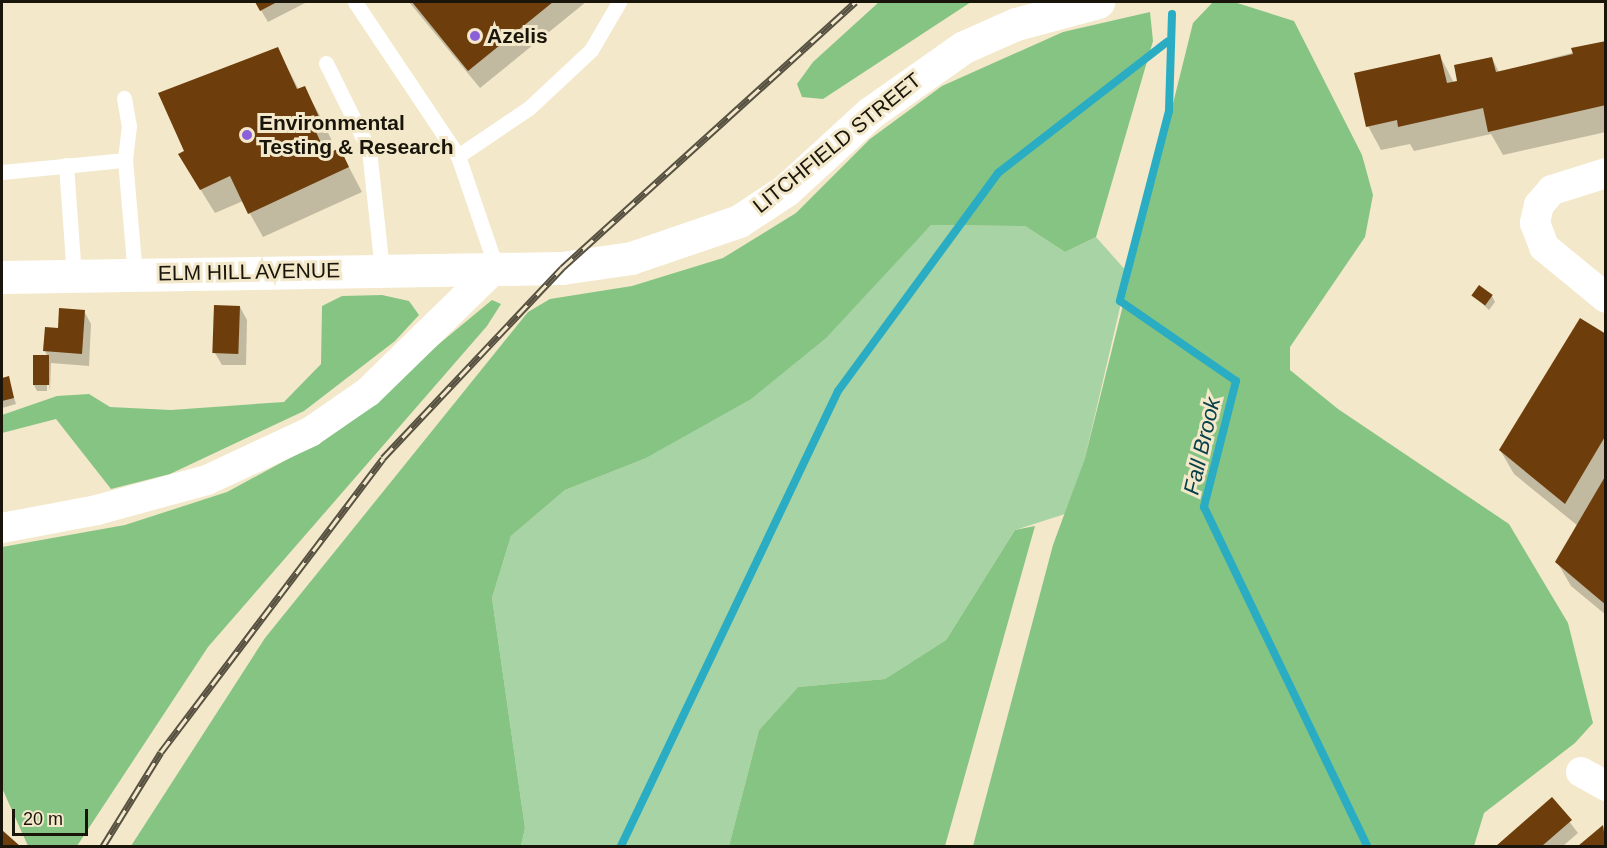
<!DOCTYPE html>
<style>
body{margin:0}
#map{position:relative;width:1607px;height:848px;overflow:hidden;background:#f3e8ca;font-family:Arial,sans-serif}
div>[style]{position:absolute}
.green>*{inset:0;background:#a7d3a5}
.forest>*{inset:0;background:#86c484}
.shadow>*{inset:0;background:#0003}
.stream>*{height:8px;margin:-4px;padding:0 4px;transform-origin:4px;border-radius:4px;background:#2aadc3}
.building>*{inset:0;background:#6d3e0b;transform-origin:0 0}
.service>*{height:15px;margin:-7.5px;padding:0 7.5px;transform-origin:7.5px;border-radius:7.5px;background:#fff}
.minor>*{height:30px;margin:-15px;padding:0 15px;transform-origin:15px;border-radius:15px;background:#fff}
.secondary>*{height:33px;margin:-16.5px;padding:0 16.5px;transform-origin:16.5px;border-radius:16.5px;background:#fff}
.rail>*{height:7px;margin-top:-3.5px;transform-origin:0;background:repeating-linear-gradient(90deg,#f3e8ca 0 14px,#575141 0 28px);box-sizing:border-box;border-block:2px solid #575141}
.dots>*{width:16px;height:16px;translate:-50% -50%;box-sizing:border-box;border:3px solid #f3e8ca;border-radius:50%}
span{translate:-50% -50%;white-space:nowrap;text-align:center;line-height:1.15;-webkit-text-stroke:6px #f3e8ca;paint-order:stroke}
.poi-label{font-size:21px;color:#19150a;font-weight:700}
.left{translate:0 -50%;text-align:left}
.street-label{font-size:21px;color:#19150a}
.water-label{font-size:22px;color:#08414a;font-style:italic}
.frame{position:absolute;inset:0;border:3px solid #19150a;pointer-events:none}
.scale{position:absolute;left:12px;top:809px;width:76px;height:27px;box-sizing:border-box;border:3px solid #19150a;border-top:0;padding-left:8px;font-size:18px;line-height:21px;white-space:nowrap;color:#19150a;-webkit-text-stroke:4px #f3e8ca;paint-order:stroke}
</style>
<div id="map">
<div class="green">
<div style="clip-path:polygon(931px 225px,1025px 226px,1065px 252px,1096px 237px,1128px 273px,1085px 458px,1065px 514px,1015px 530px,946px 640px,885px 679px,798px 687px,759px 730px,729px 846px,521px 846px,525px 828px,492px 598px,511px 536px,565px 490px,644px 459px,885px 271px)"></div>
</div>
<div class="forest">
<div style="clip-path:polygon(879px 2px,971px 2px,823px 99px,802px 97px,797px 84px,813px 62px)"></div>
<div style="clip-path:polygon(1213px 2px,1234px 2px,1294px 21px,1362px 155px,1373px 195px,1365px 237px,1290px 347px,1290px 370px,1338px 409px,1509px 524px,1568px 623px,1593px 723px,1575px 743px,1484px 813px,1474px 846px,973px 846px,1053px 545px,1085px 458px,1193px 23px)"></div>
<div style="clip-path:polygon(1150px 12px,1153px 41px,1096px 237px,1065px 252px,1025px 226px,931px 225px,826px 338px,751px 399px,644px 459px,565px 490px,511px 536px,492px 598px,525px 828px,521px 846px,131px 846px,265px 638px,528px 312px,550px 299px,632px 286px,723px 258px,796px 213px,870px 139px,942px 86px,1063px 32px)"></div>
<div style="clip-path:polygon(382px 295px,409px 301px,419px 315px,395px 341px,304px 411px,170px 474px,111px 489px,56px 419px,2px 433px,2px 415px,57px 396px,89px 394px,110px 407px,171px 410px,284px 402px,321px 364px,322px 306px,342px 296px)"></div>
<div style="clip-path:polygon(492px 300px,501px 304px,487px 326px,208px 647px,77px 846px,28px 846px,2px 788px,2px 547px,125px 525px,227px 492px,323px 440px)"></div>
<div style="clip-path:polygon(1035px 526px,945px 846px,729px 846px,759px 730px,798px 687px,885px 679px,946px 640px,1015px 530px)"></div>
</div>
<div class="shadow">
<div style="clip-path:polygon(256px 2px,307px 2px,268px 22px)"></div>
<div style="clip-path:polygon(409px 2px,586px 2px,480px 88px)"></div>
<div style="clip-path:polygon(1606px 44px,1606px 132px,1503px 155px,1491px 134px,1414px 151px,1410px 144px,1381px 150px,1368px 126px,1440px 56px,1454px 83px,1492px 58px,1499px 72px)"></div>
<div style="clip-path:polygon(277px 48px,299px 90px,304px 88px,318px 112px,333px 143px,324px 147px,328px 155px,340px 150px,362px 192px,263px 237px,243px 201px,215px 213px,194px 179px,186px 152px)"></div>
<div style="clip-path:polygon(1473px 295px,1492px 296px,1495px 302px,1489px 310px)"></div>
<div style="clip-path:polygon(240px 307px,247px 320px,246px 365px,222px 365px,215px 353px)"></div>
<div style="clip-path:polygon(84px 311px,91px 324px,89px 366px,51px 363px,50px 391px,47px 361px,47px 391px,37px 391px,34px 385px,48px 357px,45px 351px,59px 329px)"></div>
<div style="clip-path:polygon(1606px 336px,1606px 615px,1571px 586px,1557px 562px,1578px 526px,1514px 474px,1500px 450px)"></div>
<div style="clip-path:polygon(8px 378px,16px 404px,2px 408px,2px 380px)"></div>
<div style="clip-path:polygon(1552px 799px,1578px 833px,1563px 846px,1498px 846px)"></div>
<div style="clip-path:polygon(1603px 827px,1606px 846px,1581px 846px)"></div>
</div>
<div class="stream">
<div style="left:1172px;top:14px;width:97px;rotate:91.8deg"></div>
<div style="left:1169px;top:111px;width:196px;rotate:104.5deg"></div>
<div style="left:1120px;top:301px;width:141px;rotate:34.6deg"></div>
<div style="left:1236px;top:381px;width:130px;rotate:104.3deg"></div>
<div style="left:1204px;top:507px;width:376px;rotate:64.3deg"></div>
<div style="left:621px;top:846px;width:504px;rotate:-64.5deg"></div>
<div style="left:838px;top:391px;width:270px;rotate:-53.7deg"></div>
<div style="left:998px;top:173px;width:214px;rotate:-37.8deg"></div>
</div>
<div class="building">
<div style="clip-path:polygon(255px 2px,277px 2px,260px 11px)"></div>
<div style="clip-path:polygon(412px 2px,553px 2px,468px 71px)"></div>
<div style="clip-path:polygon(1606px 41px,1606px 105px,1488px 132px,1483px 108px,1398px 127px,1397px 120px,1366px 127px,1354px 73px,1440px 54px,1447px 83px,1457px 81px,1454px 65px,1492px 57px,1496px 72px,1573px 54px,1571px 48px)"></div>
<div style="clip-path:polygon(278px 47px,297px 89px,305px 86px,320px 119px,312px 123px,326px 154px,340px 148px,349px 167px,248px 214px,230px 176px,200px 190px,178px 154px,184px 151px,158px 93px)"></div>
<div style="left:1479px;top:285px;width:17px;height:13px;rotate:36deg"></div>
<div style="left:214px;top:305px;width:26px;height:48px;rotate:2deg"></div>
<div style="clip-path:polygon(59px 308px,85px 310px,82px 354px,43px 351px,45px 327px,58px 328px)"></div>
<div style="clip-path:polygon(1580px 318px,1606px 334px,1606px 435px,1565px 504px,1499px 450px)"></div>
<div style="left:33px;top:355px;width:16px;height:30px"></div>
<div style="clip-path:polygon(9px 376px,14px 398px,2px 401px,2px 378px)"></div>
<div style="clip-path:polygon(1606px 475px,1606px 605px,1555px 562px)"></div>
<div style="clip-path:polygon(1552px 797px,1572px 820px,1542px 846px,1496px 846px)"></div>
<div style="clip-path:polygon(1603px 825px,1606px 846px,1578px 846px)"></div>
<div style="clip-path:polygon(2px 830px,20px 846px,2px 846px)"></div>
</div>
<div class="service">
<div style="left:355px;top:2px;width:185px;rotate:56.2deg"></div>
<div style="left:458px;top:156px;width:117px;rotate:71.1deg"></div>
<div style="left:326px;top:63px;width:97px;rotate:63.7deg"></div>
<div style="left:369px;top:150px;width:121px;rotate:83.8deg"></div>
<div style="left:124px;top:98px;width:28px;rotate:80deg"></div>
<div style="left:129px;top:126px;width:34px;rotate:97deg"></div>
<div style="left:458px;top:156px;width:86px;rotate:-34.1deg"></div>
<div style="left:529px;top:108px;width:85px;rotate:-43.1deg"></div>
<div style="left:591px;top:50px;width:56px;rotate:-59.7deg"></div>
<div style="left:66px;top:165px;width:111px;rotate:85.9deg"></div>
<div style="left:2px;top:172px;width:124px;rotate:-5.6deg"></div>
<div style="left:125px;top:160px;width:114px;rotate:85deg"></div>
</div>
<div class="minor">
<div style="left:1606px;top:173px;width:57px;rotate:162.5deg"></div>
<div style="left:1552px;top:190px;width:20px;rotate:131deg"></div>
<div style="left:1539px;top:205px;width:18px;rotate:103deg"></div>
<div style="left:1535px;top:223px;width:26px;rotate:69deg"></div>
<div style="left:1544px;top:247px;width:80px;rotate:39.4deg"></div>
<div style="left:2px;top:528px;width:97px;rotate:-10.7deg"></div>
<div style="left:97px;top:510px;width:114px;rotate:-15.3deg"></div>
<div style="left:207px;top:480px;width:114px;rotate:-25deg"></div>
<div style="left:310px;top:432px;width:70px;rotate:-34.6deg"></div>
<div style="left:368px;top:392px;width:179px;rotate:-44.3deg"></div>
<div style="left:1581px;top:772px;width:29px;rotate:29deg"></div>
</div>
<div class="secondary">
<div style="left:2px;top:277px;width:560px;rotate:-0.92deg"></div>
<div style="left:562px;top:268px;width:70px;rotate:-8.2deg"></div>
<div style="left:631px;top:258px;width:114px;rotate:-18.9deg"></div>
<div style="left:739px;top:221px;width:56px;rotate:-33.4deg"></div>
<div style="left:786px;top:190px;width:114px;rotate:-42.5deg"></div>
<div style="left:870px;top:113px;width:115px;rotate:-35.1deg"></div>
<div style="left:964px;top:47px;width:57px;rotate:-23.9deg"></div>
<div style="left:1016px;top:24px;width:85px;rotate:-15deg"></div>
</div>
<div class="rail">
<div style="left:103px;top:846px;width:110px;rotate:-58.3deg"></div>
<div style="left:161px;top:752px;width:368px;rotate:-52.9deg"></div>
<div style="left:383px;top:458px;width:261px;rotate:-46.7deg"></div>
<div style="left:562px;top:268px;width:396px;rotate:-42.2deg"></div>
</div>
<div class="dots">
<div style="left:475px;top:36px;background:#8c60da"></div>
<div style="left:247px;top:135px;background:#8c60da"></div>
</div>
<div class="poi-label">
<span class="left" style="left:487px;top:36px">Azelis</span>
<span class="left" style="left:259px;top:135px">Environmental<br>Testing &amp; Research</span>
</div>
<div class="street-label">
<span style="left:837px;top:143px;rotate:-39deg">LITCHFIELD STREET</span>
<span style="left:249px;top:272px;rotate:-1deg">ELM HILL AVENUE</span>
</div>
<div class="water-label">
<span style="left:1202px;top:446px;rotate:-77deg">Fall Brook</span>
</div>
<div class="frame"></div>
<div class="scale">20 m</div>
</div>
